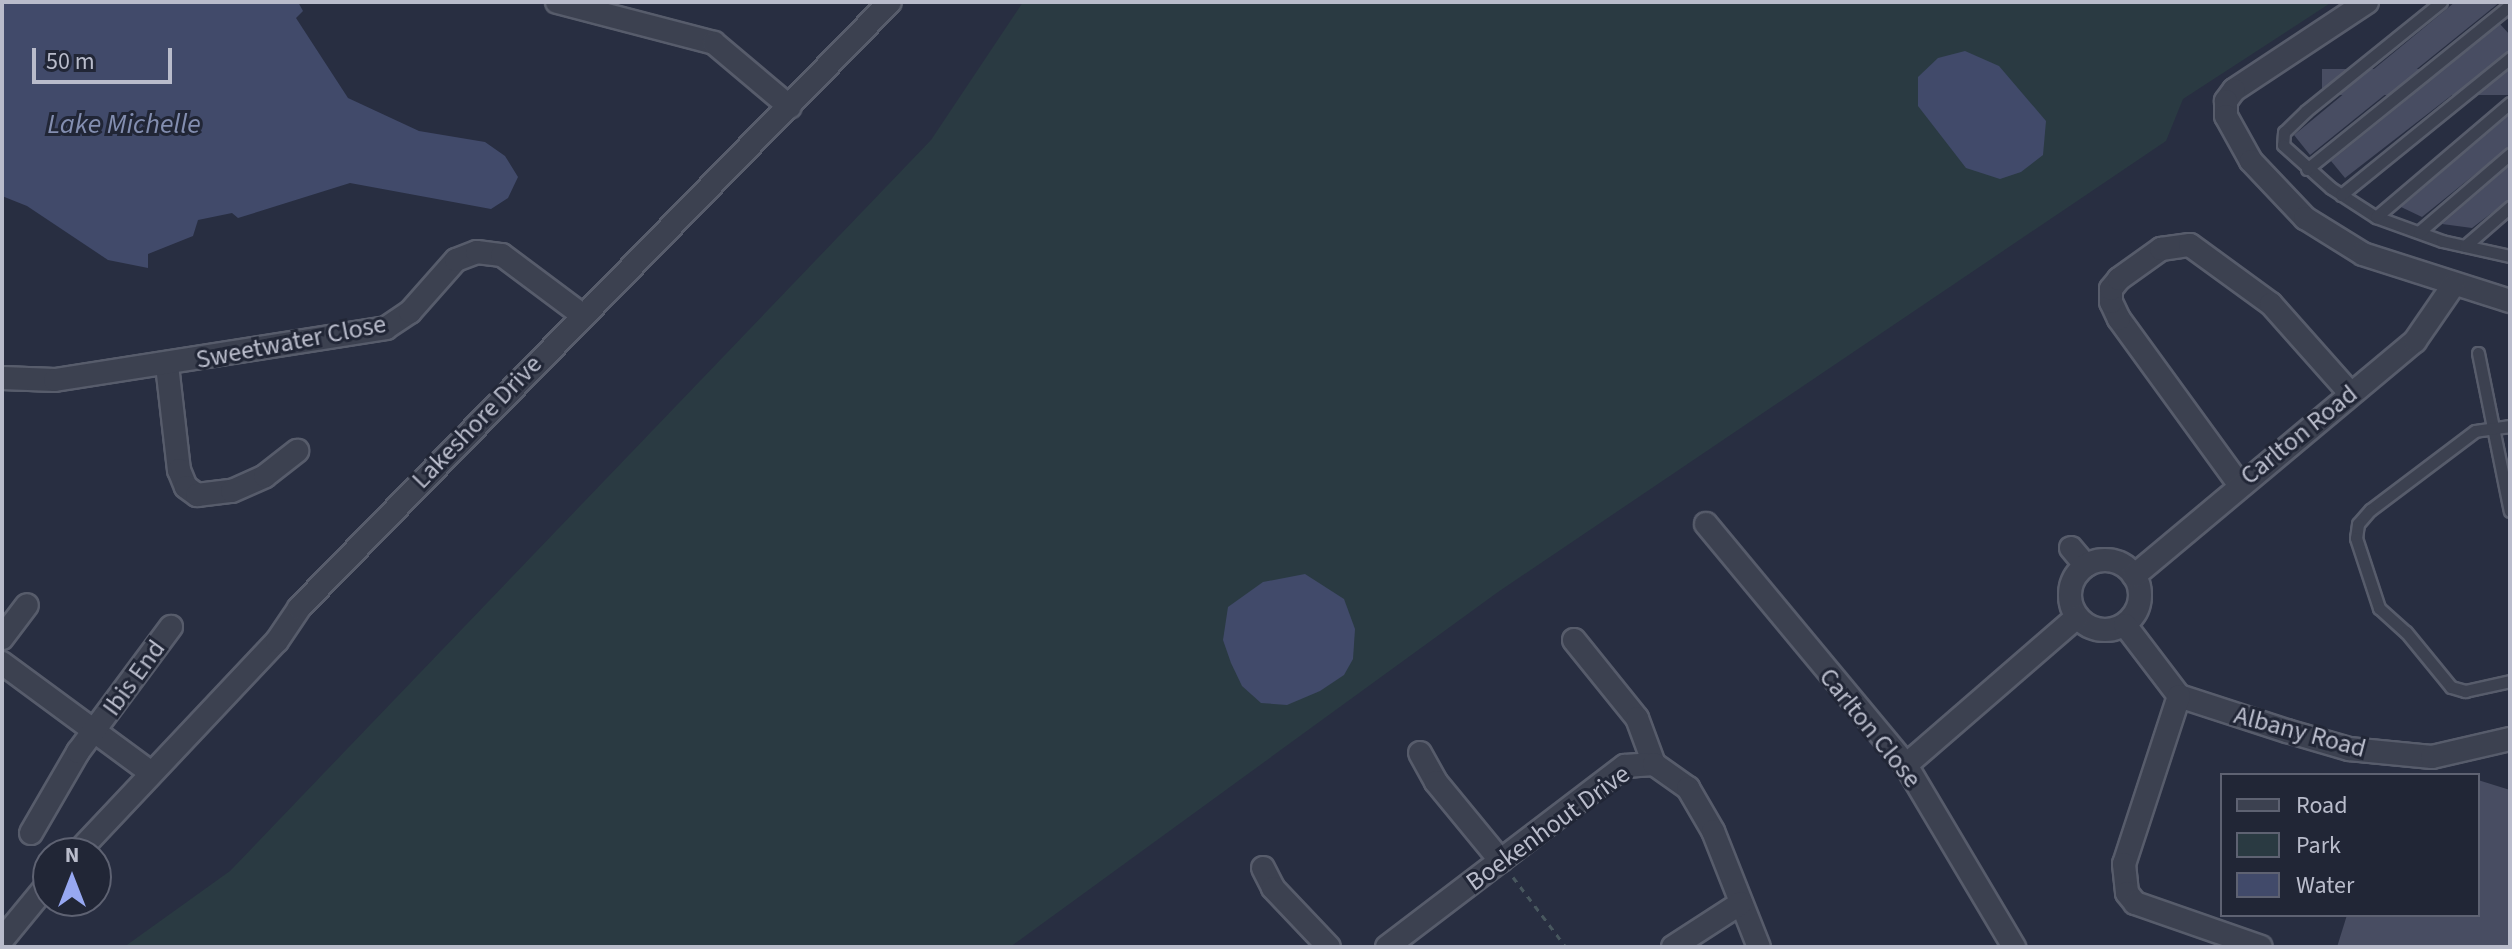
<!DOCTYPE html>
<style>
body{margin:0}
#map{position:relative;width:2512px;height:949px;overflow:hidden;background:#282e41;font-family:"Source Sans 3",sans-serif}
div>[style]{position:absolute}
.green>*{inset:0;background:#2a3a42}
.water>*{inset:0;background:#414a6a}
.building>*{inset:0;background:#484d62;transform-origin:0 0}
.path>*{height:3px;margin-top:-1.5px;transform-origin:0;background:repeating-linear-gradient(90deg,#48575e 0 6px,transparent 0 12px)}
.roads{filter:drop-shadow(2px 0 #575c6b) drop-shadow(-2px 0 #575c6b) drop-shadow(0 2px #575c6b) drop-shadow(0 -2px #575c6b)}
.service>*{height:11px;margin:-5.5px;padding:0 5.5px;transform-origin:5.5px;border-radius:5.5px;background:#3c4150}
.minor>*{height:22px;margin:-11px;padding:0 11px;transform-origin:11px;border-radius:11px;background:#3c4150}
.minor>.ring{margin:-11px;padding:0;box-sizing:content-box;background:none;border:22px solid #3c4150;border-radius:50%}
span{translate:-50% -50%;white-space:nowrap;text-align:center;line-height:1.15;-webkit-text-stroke:6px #212636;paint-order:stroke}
.street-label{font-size:26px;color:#b9bccb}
.water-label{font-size:28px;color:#838eb0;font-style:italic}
.frame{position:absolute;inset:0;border:4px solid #b9bccb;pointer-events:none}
.legend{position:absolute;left:2220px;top:773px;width:260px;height:144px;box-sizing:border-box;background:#212636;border:2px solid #5e6272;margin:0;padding:10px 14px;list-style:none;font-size:24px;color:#b9bccb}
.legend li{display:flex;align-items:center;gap:16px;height:40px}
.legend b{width:40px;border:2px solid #5e6272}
.north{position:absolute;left:32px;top:837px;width:80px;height:80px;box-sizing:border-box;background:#212636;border:2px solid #5e6272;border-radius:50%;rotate:0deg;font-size:22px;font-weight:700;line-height:32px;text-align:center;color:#b9bccb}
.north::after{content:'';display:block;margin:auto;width:28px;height:36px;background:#97a8f2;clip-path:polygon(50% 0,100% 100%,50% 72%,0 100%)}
.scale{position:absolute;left:32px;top:48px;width:140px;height:36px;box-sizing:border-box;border:4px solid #b9bccb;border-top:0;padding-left:10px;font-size:24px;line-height:28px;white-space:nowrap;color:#b9bccb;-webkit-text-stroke:6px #212636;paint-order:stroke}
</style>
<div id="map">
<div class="green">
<div style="clip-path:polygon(1023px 2px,2332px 2px,2183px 99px,2166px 141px,1498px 592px,1010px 947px,124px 947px,230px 871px,931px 140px)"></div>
</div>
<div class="water">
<div style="clip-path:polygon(2px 2px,298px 2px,303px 11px,296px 18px,348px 98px,419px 131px,485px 142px,505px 156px,518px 177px,508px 198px,491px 209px,350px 183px,238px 218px,232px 213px,198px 220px,193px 236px,148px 254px,148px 268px,108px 260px,27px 206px,2px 196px)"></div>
<div style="clip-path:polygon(1965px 51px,1999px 66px,2046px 121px,2043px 155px,2021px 172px,2000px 179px,1966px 168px,1918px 106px,1918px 77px,1938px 58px)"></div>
<div style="clip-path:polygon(1305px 574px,1344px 599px,1355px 629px,1353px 659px,1344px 675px,1320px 691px,1287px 705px,1261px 703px,1242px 686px,1231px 663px,1223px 640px,1228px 607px,1263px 582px)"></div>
</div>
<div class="building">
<div style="clip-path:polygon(2455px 2px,2500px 2px,2310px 155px,2294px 135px)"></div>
<div style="clip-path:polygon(2500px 24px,2510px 35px,2510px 50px,2345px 178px,2331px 161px)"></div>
<div style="left:2510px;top:69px;width:26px;height:188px;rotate:90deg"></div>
<div style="clip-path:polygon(2510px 114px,2510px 146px,2422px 217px,2401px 207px)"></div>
<div style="clip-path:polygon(2510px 165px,2510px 199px,2472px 228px,2442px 224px)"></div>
<div style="clip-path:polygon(2478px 780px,2510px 790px,2510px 947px,2337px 947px,2347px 915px,2478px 915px)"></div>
</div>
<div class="path">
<div style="left:1513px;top:877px;width:88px;rotate:52.9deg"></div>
</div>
<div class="roads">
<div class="service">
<div style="left:2441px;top:2px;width:174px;rotate:141.1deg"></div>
<div style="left:2306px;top:111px;width:30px;rotate:136deg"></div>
<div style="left:2284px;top:132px;width:13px;rotate:94deg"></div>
<div style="left:2283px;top:145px;width:64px;rotate:41.9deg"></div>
<div style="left:2331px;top:188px;width:54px;rotate:32.8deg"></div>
<div style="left:2376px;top:217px;width:70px;rotate:20deg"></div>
<div style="left:2442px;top:241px;width:70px;rotate:12.4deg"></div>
<div style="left:2307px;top:169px;width:261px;rotate:-38.9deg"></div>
<div style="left:2341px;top:195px;width:218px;rotate:-39deg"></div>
<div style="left:2376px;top:217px;width:176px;rotate:-40.4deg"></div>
<div style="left:2419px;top:232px;width:120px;rotate:-40.6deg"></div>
<div style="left:2465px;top:246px;width:60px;rotate:-40.9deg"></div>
<div style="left:2478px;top:353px;width:161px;rotate:78.6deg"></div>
<div style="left:2510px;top:426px;width:35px;rotate:172deg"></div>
<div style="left:2475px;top:431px;width:131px;rotate:143deg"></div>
<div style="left:2370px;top:510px;width:18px;rotate:131deg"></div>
<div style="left:2358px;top:524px;width:14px;rotate:98deg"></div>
<div style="left:2356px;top:538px;width:74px;rotate:71.8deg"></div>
<div style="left:2379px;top:608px;width:36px;rotate:42deg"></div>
<div style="left:2406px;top:632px;width:71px;rotate:50.7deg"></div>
<div style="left:2451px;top:687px;width:15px;rotate:16deg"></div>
<div style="left:2465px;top:691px;width:46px;rotate:-12.5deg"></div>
</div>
<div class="minor">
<div style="left:557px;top:2px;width:162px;rotate:14.6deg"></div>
<div style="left:714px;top:43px;width:99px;rotate:40.1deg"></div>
<div style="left:2367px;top:2px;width:159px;rotate:146.5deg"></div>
<div style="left:2234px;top:90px;width:14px;rotate:126deg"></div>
<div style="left:2226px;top:101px;width:15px;rotate:90deg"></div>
<div style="left:2226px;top:116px;width:51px;rotate:60.9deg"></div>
<div style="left:2251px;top:161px;width:79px;rotate:46.5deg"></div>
<div style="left:2305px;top:218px;width:68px;rotate:31.8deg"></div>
<div style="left:2363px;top:254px;width:154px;rotate:17.7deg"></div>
<div style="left:167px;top:365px;width:106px;rotate:83.5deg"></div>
<div style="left:179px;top:470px;width:18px;rotate:68deg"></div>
<div style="left:186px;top:487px;width:14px;rotate:36deg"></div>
<div style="left:197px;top:495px;width:35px;rotate:-7deg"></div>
<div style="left:232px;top:491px;width:36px;rotate:-24deg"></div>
<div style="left:265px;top:476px;width:41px;rotate:-38deg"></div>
<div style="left:2px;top:378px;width:53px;rotate:2.2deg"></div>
<div style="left:55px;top:380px;width:335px;rotate:-8.9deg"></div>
<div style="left:386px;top:328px;width:29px;rotate:-34deg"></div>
<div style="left:410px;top:312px;width:69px;rotate:-48.5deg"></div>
<div style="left:456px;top:260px;width:22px;rotate:-21deg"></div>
<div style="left:477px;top:252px;width:25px;rotate:7deg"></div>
<div style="left:502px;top:255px;width:99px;rotate:36.8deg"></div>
<div style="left:2239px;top:484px;width:204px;rotate:-126deg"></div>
<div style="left:2119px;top:319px;width:19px;rotate:-115deg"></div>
<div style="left:2111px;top:302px;width:13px;rotate:-90deg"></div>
<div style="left:2111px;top:289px;width:13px;rotate:-51deg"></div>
<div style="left:2119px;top:279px;width:52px;rotate:-35.5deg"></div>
<div style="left:2161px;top:249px;width:29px;rotate:-8deg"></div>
<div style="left:2190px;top:245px;width:100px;rotate:36.1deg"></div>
<div style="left:2271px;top:304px;width:119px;rotate:48.4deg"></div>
<div style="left:1706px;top:524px;width:313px;rotate:50.3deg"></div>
<div style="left:1906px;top:765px;width:212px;rotate:59.3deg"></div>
<div style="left:2071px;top:548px;width:23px;rotate:50deg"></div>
<div class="ring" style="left:2070px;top:560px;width:48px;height:48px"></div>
<div style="left:2134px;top:576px;width:366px;rotate:-39.9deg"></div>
<div style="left:2415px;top:341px;width:67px;rotate:-55.4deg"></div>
<div style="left:2125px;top:625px;width:89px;rotate:52.7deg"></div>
<div style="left:2179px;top:696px;width:114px;rotate:18deg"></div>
<div style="left:2287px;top:731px;width:65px;rotate:16.2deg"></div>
<div style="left:2349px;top:749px;width:83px;rotate:5.5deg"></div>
<div style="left:2432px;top:757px;width:80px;rotate:-13deg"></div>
<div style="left:2px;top:638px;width:41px;rotate:-52.9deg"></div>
<div style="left:1574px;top:640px;width:100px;rotate:51.1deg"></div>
<div style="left:1637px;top:718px;width:49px;rotate:69.7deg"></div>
<div style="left:2px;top:663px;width:184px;rotate:36.4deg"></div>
<div style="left:2179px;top:696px;width:177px;rotate:108.1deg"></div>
<div style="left:2124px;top:864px;width:29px;rotate:84deg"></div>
<div style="left:2127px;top:893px;width:13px;rotate:51deg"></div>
<div style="left:2135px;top:903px;width:133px;rotate:19.2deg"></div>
<div style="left:1420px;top:753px;width:33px;rotate:61deg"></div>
<div style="left:1436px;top:782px;width:102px;rotate:50.6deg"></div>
<div style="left:1906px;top:765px;width:226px;rotate:-40.9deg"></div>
<div style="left:31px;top:833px;width:94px;rotate:-59.9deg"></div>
<div style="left:78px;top:752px;width:156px;rotate:-53.4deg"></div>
<div style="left:77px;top:853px;width:291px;rotate:-46.7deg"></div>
<div style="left:277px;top:641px;width:40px;rotate:-56deg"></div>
<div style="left:299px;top:608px;width:846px;rotate:-45.72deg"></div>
<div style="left:1263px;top:868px;width:22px;rotate:63deg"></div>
<div style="left:1273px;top:888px;width:81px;rotate:46.5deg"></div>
<div style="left:2px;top:940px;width:72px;rotate:-50.6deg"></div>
<div style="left:1387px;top:947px;width:299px;rotate:-37.3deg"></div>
<div style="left:1625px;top:766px;width:29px;rotate:-4deg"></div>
<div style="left:1654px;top:764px;width:42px;rotate:35.2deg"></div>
<div style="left:1688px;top:788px;width:50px;rotate:59.8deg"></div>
<div style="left:1713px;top:831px;width:125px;rotate:68.4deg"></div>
<div style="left:1673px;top:947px;width:81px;rotate:-32.9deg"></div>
</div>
</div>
<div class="street-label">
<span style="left:291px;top:342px;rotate:-11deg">Sweetwater Close</span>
<span style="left:477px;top:422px;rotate:-46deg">Lakeshore Drive</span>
<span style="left:2299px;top:435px;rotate:-39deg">Carlton Road</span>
<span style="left:134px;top:678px;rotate:-54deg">Ibis End</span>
<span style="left:1870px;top:728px;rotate:51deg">Carlton Close</span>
<span style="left:2300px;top:732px;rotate:15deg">Albany Road</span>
<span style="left:1548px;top:828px;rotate:-36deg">Boekenhout Drive</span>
</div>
<div class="water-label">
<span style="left:124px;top:124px">Lake Michelle</span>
</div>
<div class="frame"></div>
<ul class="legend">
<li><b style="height:10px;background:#3c4150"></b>Road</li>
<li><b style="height:22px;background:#2a3a42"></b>Park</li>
<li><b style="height:22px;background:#414a6a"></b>Water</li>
</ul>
<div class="north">N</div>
<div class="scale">50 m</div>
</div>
